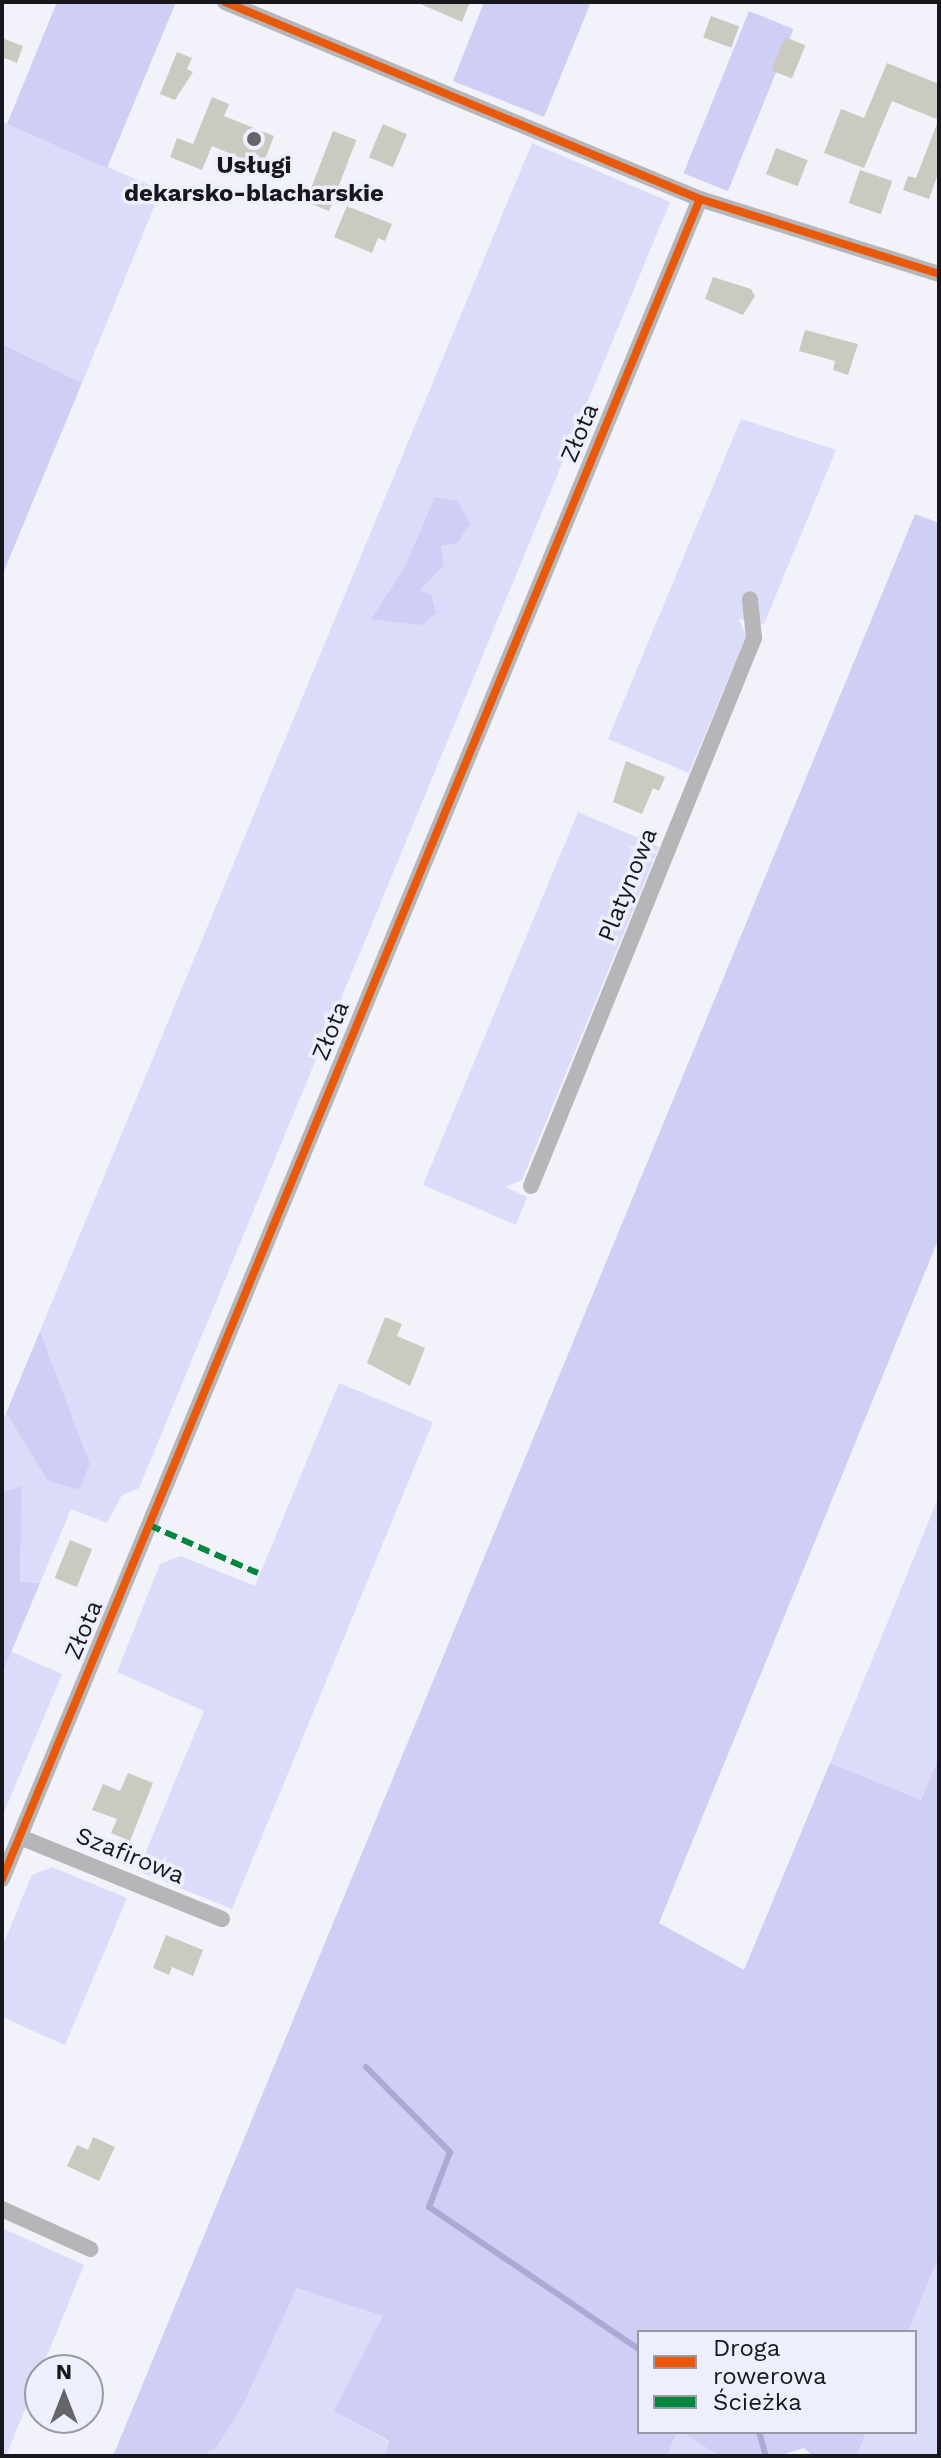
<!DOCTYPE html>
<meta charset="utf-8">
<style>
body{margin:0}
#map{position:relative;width:941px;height:2458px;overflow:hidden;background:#f2f2fa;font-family:"Work Sans",sans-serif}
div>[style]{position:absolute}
.green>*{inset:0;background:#dbdbfa}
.forest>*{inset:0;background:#cfcff5;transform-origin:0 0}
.stream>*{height:6px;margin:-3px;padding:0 3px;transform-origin:3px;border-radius:3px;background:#abaad6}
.building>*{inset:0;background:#cacac1;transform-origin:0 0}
.minor>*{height:16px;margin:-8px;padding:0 8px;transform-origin:8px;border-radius:8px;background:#b6b6b9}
.quiet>*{height:6px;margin-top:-3px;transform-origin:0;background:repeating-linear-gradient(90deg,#00873e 0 12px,transparent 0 18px)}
.cycleway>*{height:8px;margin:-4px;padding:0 4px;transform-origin:4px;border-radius:4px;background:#e8590c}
.dots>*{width:22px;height:22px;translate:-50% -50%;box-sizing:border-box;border:4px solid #eeeffd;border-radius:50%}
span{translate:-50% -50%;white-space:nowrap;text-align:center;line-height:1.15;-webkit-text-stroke:7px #eeeffd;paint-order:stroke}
.poi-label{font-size:24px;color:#17171d;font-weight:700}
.street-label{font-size:24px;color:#17171d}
.frame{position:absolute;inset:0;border:4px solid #17171d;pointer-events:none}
.legend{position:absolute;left:637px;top:2330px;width:280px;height:104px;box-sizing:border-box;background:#eeeffd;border:2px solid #9899a3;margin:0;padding:10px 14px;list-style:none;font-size:24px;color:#17171d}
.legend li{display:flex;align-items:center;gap:16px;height:40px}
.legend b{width:40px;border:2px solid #9899a3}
.north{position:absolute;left:24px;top:2354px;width:80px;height:80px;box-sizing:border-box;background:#eeeffd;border:2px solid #9899a3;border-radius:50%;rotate:0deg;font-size:22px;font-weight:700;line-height:32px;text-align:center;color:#17171d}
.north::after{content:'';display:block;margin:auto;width:28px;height:36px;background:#64646a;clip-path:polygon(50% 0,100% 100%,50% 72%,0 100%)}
</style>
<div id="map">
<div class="green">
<div style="clip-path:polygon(2px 122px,161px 190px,82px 383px,2px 344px)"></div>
<div style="clip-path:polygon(532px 143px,670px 202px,139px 1488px,122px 1495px,107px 1523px,71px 1509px,40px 1583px,20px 1582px,22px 1486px,2px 1492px,2px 1423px,6px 1413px,48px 1481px,79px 1490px,90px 1464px,40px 1331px)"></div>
<div style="clip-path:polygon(741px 419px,836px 450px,764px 624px,739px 619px,746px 636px,689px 773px,608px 739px)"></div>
<div style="clip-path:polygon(578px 812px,659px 847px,522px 1180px,505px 1187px,527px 1197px,516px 1225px,423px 1185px)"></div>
<div style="clip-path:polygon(339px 1383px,433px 1422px,232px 1909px,138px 1871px,204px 1711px,117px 1672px,160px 1564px,181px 1556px,255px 1586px)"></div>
<div style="clip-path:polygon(939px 1496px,939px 1757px,921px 1800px,830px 1763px)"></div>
<div style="clip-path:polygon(10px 1651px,62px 1674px,2px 1817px,2px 1674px)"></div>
<div style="clip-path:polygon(52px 1867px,127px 1898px,65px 2045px,2px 2017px,2px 1947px,32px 1875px)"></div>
<div style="clip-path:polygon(2px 2228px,84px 2265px,6px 2456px,2px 2456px)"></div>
<div style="clip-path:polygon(939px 2256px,939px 2456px,857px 2456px,866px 2432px,915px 2432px,915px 2332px,908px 2332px)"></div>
<div style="clip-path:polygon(297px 2288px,384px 2316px,335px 2411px,389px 2442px,385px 2456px,202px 2456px,217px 2447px,244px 2403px)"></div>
<div style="clip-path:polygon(677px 2432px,682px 2432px,719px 2456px,667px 2456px)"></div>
</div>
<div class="forest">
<div style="clip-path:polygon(57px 2px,176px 2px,107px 168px,7px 124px)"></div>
<div style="clip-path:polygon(484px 2px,591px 2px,544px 117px,453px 81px)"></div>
<div style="left:749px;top:11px;width:48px;height:175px;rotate:22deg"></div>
<div style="clip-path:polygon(2px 344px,82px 383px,2px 576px)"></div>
<div style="clip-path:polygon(435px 497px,458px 501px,470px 524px,457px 543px,441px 546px,444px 565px,420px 590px,431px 595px,436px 613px,422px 625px,371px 619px,404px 569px)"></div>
<div style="clip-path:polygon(915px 514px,939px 523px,939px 1238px,659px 1923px,744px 1970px,830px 1763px,921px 1800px,939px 1757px,939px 2256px,908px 2332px,639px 2332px,639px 2432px,677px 2432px,667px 2456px,385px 2456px,389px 2441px,334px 2411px,383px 2316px,297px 2288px,244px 2403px,217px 2447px,202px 2456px,113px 2456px)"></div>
<div style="clip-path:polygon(40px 1331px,90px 1464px,79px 1490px,48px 1481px,6px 1413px)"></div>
<div style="clip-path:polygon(22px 1486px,20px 1582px,40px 1583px,2px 1674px,2px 1492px)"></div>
<div style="clip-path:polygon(682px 2432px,866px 2432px,857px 2456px,813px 2456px,804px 2448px,778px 2456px,719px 2456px)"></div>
</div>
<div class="stream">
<div style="left:366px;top:2067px;width:120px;rotate:45.3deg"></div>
<div style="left:450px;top:2152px;width:59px;rotate:110.9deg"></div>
<div style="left:429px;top:2207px;width:254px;rotate:34.1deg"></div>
<div style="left:759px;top:2432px;width:25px;rotate:74deg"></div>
</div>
<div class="building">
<div style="clip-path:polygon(416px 2px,470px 2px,462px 22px)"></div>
<div style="left:711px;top:16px;width:30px;height:23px;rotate:20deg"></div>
<div style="left:785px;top:37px;width:22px;height:36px;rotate:22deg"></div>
<div style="clip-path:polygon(2px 38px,23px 46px,17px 63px,2px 57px)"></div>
<div style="clip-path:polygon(177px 52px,192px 58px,187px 69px,193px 72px,175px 100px,160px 94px)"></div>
<div style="clip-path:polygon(887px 63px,939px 84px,939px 120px,892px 101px,864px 168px,824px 153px,841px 109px,864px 118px)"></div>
<div style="clip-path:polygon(212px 97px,229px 104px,224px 116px,274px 136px,262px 167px,212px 146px,202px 170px,170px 157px,177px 138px,193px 144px)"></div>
<div style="clip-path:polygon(938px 121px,939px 171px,929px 199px,903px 190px,908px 176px,916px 178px)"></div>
<div style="left:383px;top:124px;width:26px;height:36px;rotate:23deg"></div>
<div style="left:333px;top:131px;width:25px;height:76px;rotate:21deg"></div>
<div style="left:776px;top:148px;width:34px;height:28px;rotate:21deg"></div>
<div style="left:860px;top:170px;width:34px;height:35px;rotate:19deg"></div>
<div style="clip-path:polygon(347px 206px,392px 224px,385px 241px,378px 238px,372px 253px,334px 237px)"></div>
<div style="clip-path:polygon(713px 277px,751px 289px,755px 296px,743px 315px,705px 299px)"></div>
<div style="clip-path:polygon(805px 330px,858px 344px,848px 375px,833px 370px,835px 361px,799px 351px)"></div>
<div style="clip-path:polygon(626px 761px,665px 777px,659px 791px,653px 788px,642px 814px,613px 802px)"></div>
<div style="clip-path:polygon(385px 1317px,402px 1324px,397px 1336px,425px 1348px,410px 1386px,367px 1363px)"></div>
<div style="left:70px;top:1540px;width:24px;height:41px;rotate:22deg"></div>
<div style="clip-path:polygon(128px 1773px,153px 1783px,130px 1841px,111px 1833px,117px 1819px,92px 1810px,103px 1784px,120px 1791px)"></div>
<div style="clip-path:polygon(166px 1935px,203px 1950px,193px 1976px,172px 1967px,169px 1975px,153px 1968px)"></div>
<div style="clip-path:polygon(93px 2137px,115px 2147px,99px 2181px,67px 2166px,77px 2145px,88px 2150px)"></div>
</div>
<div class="minor">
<div style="left:225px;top:2px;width:514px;rotate:22.53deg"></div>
<div style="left:700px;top:199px;width:250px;rotate:17.4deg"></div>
<div style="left:531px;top:1186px;width:592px;rotate:-67.86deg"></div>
<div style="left:754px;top:638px;width:39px;rotate:-96deg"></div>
<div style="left:20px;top:1837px;width:218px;rotate:22.1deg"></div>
<div style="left:2px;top:1879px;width:1819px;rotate:-67.44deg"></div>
<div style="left:2px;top:2209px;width:97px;rotate:24.4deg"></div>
</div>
<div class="quiet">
<div style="left:149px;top:1525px;width:119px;rotate:23.8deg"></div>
</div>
<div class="cycleway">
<div style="left:225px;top:2px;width:514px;rotate:22.53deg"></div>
<div style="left:700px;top:199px;width:250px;rotate:17.4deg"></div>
<div style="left:2px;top:1879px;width:1819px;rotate:-67.44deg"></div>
</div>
<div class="dots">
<div style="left:254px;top:139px;background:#64646a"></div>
</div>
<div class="poi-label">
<span style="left:254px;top:180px">Usługi<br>dekarsko-blacharskie</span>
</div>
<div class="street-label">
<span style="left:580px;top:433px;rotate:-67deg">Złota</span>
<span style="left:628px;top:885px;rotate:-68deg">Platynowa</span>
<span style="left:331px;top:1031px;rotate:-68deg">Złota</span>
<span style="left:84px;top:1630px;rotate:-67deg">Złota</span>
<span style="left:130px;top:1856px;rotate:22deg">Szafirowa</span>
</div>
<div class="frame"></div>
<ul class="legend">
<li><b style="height:10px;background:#e8590c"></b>Droga rowerowa</li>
<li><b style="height:10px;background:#00873e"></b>Ścieżka</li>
</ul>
<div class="north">N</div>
</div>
